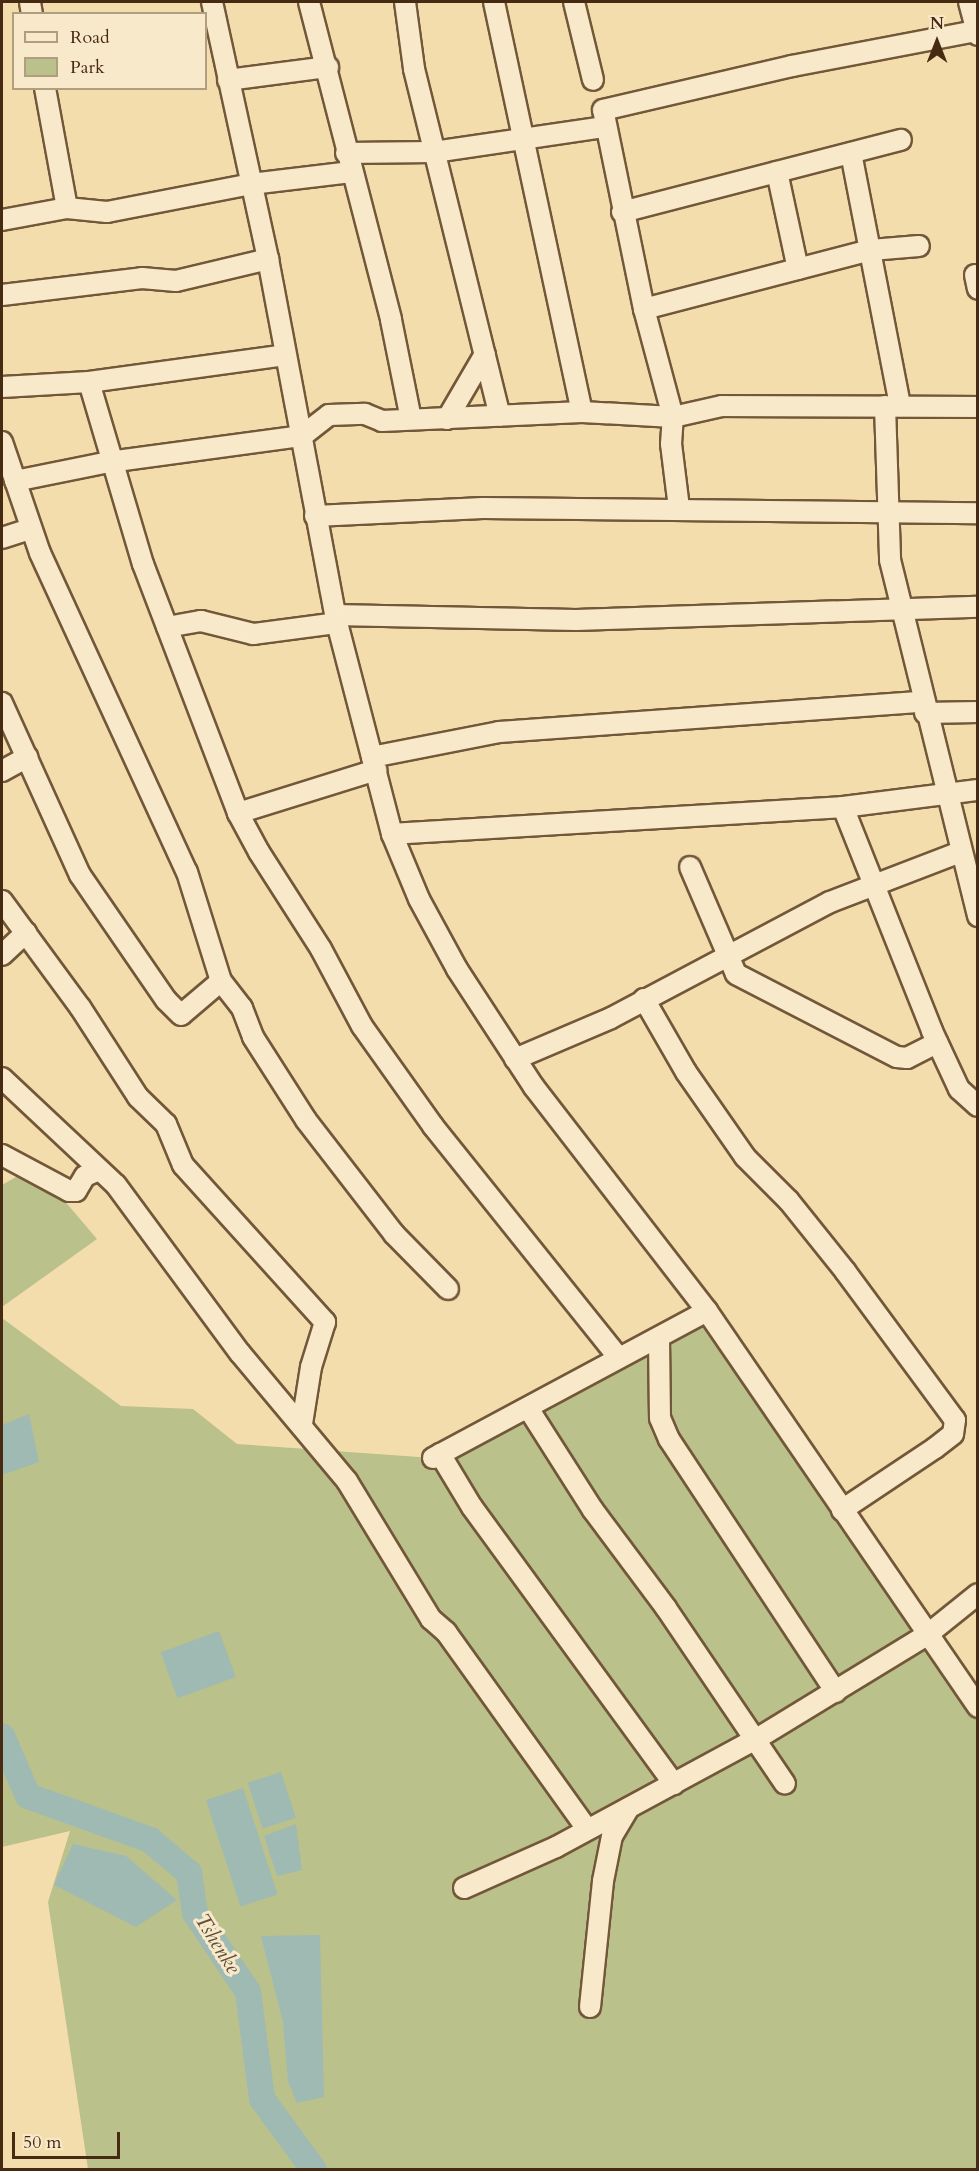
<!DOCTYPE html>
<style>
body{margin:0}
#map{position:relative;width:979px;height:2171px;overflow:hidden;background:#f4ddad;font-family:Cardo,serif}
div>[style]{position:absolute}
.green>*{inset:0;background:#bbc18a}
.water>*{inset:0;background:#9ebab3;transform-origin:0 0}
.river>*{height:26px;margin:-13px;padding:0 13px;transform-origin:13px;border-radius:13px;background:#9ebab3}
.roads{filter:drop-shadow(2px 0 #725739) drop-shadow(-2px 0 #725739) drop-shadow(0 2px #725739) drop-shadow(0 -2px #725739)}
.minor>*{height:20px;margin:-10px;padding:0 10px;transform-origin:10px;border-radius:10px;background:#f8e9ca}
span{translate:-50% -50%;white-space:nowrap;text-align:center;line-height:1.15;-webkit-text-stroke:6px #f8e9ca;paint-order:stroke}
.water-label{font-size:21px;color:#5d4e3a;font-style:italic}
.frame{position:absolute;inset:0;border:3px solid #472a12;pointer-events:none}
.legend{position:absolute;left:12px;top:12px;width:195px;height:78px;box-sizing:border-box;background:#f8e9ca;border:2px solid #b19d80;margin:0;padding:8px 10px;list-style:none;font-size:18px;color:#472a12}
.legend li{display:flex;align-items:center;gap:12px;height:30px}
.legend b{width:30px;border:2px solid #b19d80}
.north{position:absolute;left:907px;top:12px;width:60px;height:60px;-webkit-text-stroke:4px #f8e9ca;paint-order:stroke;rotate:0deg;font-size:16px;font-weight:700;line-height:24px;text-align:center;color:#472a12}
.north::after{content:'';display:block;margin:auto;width:21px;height:27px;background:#472a12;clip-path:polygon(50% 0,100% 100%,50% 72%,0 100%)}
.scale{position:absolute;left:12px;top:2132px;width:108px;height:27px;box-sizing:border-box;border:3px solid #472a12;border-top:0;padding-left:8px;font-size:18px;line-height:21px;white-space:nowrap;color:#472a12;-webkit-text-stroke:4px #f8e9ca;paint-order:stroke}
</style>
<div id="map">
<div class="green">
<div style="clip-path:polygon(35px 1166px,97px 1239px,2px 1307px,2px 1185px)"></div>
<div style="clip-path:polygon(707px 1311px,977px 1707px,977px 2169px,88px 2169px,48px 1902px,70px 1831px,2px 1847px,2px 1318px,121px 1406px,193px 1409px,237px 1444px,433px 1458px)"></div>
</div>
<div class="water">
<div style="clip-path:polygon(29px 1414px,39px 1462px,2px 1475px,2px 1425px)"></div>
<div style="left:219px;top:1631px;width:49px;height:62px;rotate:70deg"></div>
<div style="left:281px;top:1772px;width:48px;height:35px;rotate:72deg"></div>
<div style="left:243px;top:1788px;width:112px;height:39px;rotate:72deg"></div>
<div style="clip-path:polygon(296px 1824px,302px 1870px,277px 1876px,264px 1836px)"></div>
<div style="clip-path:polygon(73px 1844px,126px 1856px,177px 1900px,136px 1927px,54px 1885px)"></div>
<div style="clip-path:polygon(320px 1935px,324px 2097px,297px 2103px,288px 2081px,283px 2022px,261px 1936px)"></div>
</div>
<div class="river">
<div style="left:2px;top:1736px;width:65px;rotate:66.6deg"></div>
<div style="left:28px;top:1796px;width:130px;rotate:19.8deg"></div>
<div style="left:150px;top:1840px;width:51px;rotate:40.2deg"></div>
<div style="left:189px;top:1873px;width:40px;rotate:81.5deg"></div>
<div style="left:195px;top:1913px;width:95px;rotate:56.1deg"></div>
<div style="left:248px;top:1992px;width:108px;rotate:82.5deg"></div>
<div style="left:262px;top:2099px;width:88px;rotate:53.8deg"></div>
</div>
<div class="roads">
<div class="minor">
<div style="left:30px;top:2px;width:12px;rotate:81deg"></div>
<div style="left:212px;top:2px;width:263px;rotate:77.7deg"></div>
<div style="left:268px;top:259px;width:362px;rotate:79.3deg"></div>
<div style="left:335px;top:615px;width:226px;rotate:75.4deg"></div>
<div style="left:392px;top:834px;width:70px;rotate:67.4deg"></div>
<div style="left:419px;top:899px;width:80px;rotate:61.5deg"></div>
<div style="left:457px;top:969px;width:141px;rotate:56.9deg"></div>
<div style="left:534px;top:1087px;width:283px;rotate:52.3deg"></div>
<div style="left:707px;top:1311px;width:480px;rotate:55.6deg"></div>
<div style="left:309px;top:2px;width:328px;rotate:75.5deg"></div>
<div style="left:391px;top:320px;width:101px;rotate:78.6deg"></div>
<div style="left:405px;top:2px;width:68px;rotate:82.3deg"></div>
<div style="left:414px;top:69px;width:357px;rotate:76.1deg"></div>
<div style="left:494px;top:2px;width:419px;rotate:77.9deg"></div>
<div style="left:574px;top:2px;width:80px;rotate:76.3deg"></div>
<div style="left:969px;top:2px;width:34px;rotate:75deg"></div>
<div style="left:228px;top:80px;width:101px;rotate:-7.4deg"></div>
<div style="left:45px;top:88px;width:122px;rotate:79.6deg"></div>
<div style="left:346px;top:153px;width:88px;rotate:-0.7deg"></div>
<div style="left:434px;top:152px;width:171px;rotate:-8.4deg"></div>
<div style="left:851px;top:153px;width:258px;rotate:79deg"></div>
<div style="left:777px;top:172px;width:99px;rotate:77.8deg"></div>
<div style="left:622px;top:212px;width:288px;rotate:-14.5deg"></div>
<div style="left:2px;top:220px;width:66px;rotate:-10.5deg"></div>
<div style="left:67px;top:208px;width:40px;rotate:5.7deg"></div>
<div style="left:107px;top:212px;width:147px;rotate:-11deg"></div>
<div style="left:251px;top:184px;width:101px;rotate:-6.8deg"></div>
<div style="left:975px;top:275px;width:14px;rotate:78deg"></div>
<div style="left:2px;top:295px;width:141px;rotate:-6.9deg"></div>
<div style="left:142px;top:278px;width:34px;rotate:5deg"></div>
<div style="left:176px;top:281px;width:95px;rotate:-13.4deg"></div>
<div style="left:644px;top:309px;width:235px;rotate:-14.6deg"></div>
<div style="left:871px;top:250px;width:48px;rotate:-4.8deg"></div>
<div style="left:89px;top:382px;width:190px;rotate:73.5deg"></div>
<div style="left:143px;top:564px;width:267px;rotate:69.1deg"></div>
<div style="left:238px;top:813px;width:44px;rotate:61.7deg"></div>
<div style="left:259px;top:852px;width:115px;rotate:57.4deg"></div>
<div style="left:321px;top:949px;width:87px;rotate:62deg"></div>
<div style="left:362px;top:1026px;width:123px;rotate:54.6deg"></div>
<div style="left:433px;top:1126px;width:297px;rotate:51.3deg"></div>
<div style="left:2px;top:387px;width:87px;rotate:-3.3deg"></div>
<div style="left:89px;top:382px;width:198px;rotate:-7.8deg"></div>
<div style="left:885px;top:406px;width:154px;rotate:88.1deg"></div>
<div style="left:890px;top:560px;width:367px;rotate:76.1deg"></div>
<div style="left:447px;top:419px;width:75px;rotate:-59.7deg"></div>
<div style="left:2px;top:442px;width:117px;rotate:71.1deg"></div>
<div style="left:40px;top:553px;width:351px;rotate:65.3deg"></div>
<div style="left:187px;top:872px;width:114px;rotate:72.7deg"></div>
<div style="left:221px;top:981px;width:52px;rotate:139.6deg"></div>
<div style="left:181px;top:1015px;width:21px;rotate:-135deg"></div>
<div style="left:166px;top:1000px;width:152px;rotate:-124.5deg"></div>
<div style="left:80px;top:875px;width:189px;rotate:-114.4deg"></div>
<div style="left:15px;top:481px;width:96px;rotate:-11.4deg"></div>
<div style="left:109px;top:462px;width:195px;rotate:-7.7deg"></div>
<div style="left:302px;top:436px;width:34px;rotate:-38deg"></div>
<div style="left:329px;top:415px;width:36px;rotate:-2deg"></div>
<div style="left:365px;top:414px;width:18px;rotate:22deg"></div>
<div style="left:382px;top:421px;width:200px;rotate:-2.6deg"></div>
<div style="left:582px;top:412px;width:91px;rotate:3.1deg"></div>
<div style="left:673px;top:417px;width:50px;rotate:-12.7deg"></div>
<div style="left:722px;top:406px;width:256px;rotate:0.2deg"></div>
<div style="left:679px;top:508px;width:64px;rotate:-97.1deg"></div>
<div style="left:671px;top:444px;width:27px;rotate:-86deg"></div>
<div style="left:673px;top:417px;width:112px;rotate:-105deg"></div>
<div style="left:644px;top:309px;width:203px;rotate:-101.6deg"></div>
<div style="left:603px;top:110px;width:194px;rotate:-13.1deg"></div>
<div style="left:792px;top:66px;width:187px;rotate:-10.8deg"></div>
<div style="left:315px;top:516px;width:168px;rotate:-2.7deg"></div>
<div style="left:483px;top:508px;width:495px;rotate:0.6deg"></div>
<div style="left:2px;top:538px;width:29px;rotate:-18deg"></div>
<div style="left:335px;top:615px;width:241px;rotate:1.2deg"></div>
<div style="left:576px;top:620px;width:402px;rotate:-1.9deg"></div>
<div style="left:167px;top:627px;width:35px;rotate:-10deg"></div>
<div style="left:201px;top:621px;width:54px;rotate:14deg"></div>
<div style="left:253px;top:634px;width:85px;rotate:-7.5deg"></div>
<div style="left:925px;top:713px;width:53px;rotate:-1.1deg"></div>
<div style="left:372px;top:757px;width:129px;rotate:-11.1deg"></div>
<div style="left:499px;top:732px;width:424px;rotate:-4.1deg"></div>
<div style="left:2px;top:771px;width:29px;rotate:-29deg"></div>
<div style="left:843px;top:807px;width:241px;rotate:68.3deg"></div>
<div style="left:932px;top:1031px;width:64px;rotate:65deg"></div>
<div style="left:959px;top:1089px;width:25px;rotate:42deg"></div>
<div style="left:238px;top:813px;width:145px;rotate:-17.3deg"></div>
<div style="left:392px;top:834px;width:452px;rotate:-3.4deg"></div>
<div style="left:843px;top:807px;width:136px;rotate:-7.2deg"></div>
<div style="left:690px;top:867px;width:116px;rotate:66.7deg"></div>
<div style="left:736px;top:974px;width:181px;rotate:27.3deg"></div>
<div style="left:897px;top:1057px;width:10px;rotate:6deg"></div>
<div style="left:907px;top:1058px;width:34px;rotate:-27deg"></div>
<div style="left:2px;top:901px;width:132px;rotate:53.7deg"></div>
<div style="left:80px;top:1007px;width:107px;rotate:57.2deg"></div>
<div style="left:138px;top:1097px;width:39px;rotate:44deg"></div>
<div style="left:166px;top:1124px;width:44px;rotate:67.5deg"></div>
<div style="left:183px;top:1165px;width:212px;rotate:47.9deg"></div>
<div style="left:325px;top:1322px;width:47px;rotate:107.3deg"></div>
<div style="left:311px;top:1367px;width:58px;rotate:99deg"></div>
<div style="left:2px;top:955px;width:33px;rotate:-43deg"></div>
<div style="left:221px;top:981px;width:34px;rotate:52deg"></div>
<div style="left:242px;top:1008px;width:31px;rotate:69deg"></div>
<div style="left:253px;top:1037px;width:98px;rotate:57.4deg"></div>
<div style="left:306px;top:1120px;width:144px;rotate:52.3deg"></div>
<div style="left:394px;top:1234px;width:77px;rotate:45.5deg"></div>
<div style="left:644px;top:999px;width:84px;rotate:60.1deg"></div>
<div style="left:686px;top:1072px;width:103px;rotate:55.2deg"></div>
<div style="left:745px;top:1157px;width:62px;rotate:45deg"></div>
<div style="left:789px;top:1201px;width:90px;rotate:51.3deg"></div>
<div style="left:845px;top:1271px;width:185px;rotate:53.6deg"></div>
<div style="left:955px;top:1420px;width:14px;rotate:98deg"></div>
<div style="left:953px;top:1434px;width:23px;rotate:142deg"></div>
<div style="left:935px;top:1448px;width:112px;rotate:146.3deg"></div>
<div style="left:515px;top:1059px;width:104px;rotate:-23.1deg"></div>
<div style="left:611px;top:1018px;width:248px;rotate:-27.9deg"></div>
<div style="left:830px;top:902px;width:139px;rotate:-21deg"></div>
<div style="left:2px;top:1078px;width:156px;rotate:43.2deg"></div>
<div style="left:116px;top:1185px;width:209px;rotate:53.6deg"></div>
<div style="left:240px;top:1353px;width:167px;rotate:50.1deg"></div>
<div style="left:347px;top:1481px;width:162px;rotate:58.7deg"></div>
<div style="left:431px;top:1619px;width:20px;rotate:41deg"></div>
<div style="left:446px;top:1632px;width:242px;rotate:54.4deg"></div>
<div style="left:2px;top:1155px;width:76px;rotate:28.2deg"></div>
<div style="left:69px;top:1191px;width:7px"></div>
<div style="left:76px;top:1191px;width:17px;rotate:-59deg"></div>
<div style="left:85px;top:1176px;width:15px;rotate:-23deg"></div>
<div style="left:659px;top:1338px;width:80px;rotate:89.3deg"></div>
<div style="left:660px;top:1418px;width:23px;rotate:67deg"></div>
<div style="left:669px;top:1439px;width:303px;rotate:56.6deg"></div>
<div style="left:528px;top:1408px;width:121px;rotate:57.5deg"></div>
<div style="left:593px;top:1510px;width:122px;rotate:53.3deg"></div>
<div style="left:666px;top:1608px;width:212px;rotate:55.9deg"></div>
<div style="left:440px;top:1454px;width:62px;rotate:58.9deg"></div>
<div style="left:472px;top:1507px;width:343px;rotate:53.9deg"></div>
<div style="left:433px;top:1458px;width:311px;rotate:-28.2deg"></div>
<div style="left:464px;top:1888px;width:101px;rotate:-24deg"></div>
<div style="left:556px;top:1847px;width:230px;rotate:-28.4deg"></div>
<div style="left:758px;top:1738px;width:198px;rotate:-31.4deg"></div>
<div style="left:927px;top:1635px;width:65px;rotate:-38.8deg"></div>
<div style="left:590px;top:2007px;width:127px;rotate:-84.1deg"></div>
<div style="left:603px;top:1881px;width:46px;rotate:-78.7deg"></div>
<div style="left:612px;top:1836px;width:33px;rotate:-59deg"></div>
</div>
</div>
<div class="water-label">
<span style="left:217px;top:1944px;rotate:58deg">Tshenke</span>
</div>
<div class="frame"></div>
<ul class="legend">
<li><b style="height:8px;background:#f8e9ca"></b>Road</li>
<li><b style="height:16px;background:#bbc18a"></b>Park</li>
</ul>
<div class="north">N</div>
<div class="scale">50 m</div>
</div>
